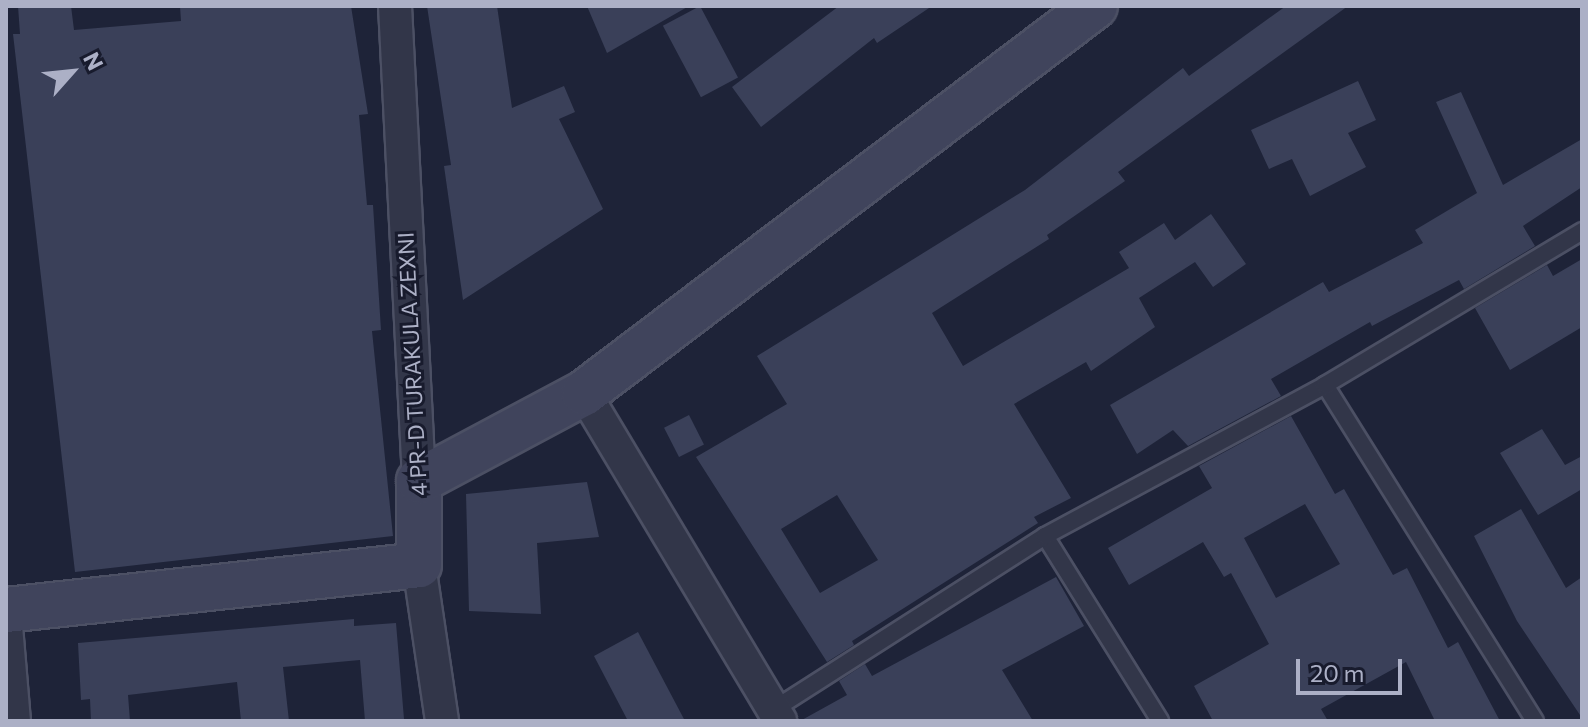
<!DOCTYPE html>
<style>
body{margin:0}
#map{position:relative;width:1588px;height:727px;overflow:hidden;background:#1e2338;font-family:Commissioner,sans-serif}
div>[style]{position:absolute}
.building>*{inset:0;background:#3a4059;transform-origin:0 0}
.roads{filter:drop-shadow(2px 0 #4c5064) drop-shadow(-2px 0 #4c5064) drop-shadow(0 2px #4c5064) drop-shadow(0 -2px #4c5064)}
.lane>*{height:16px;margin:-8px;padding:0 8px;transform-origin:8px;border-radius:8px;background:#323649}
.street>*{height:32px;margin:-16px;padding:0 16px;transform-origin:16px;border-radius:16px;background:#323649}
.secondary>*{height:44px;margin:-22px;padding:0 22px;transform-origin:22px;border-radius:22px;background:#40445c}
span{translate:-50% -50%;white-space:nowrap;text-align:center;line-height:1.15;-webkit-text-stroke:6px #181b2d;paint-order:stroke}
.street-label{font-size:22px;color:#acb0c6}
.frame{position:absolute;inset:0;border:8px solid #acb0c6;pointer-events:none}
.north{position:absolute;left:32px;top:32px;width:80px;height:80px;-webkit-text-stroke:6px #181b2d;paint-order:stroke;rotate:63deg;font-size:22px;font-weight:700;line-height:32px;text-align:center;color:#acb0c6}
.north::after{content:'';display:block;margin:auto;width:28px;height:36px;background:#acb0c6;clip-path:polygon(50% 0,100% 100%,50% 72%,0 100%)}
.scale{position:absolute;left:1296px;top:659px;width:106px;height:36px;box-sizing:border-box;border:4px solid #acb0c6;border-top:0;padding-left:10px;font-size:24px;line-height:28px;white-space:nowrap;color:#acb0c6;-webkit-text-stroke:6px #181b2d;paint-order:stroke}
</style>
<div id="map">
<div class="building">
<div style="clip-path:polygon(18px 6px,71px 6px,74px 30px,181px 21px,180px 6px,351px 6px,368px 114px,359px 115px,367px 205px,373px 205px,381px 330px,372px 331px,393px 536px,75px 572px,13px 34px,20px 34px)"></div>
<div style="clip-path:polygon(427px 6px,497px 6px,512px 108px,564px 86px,575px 112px,559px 119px,603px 209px,463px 300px,444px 166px,451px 165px)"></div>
<div style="clip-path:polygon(587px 6px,689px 6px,607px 53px)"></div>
<div style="left:700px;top:6px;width:81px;height:42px;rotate:62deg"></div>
<div style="clip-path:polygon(839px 6px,932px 6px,877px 43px,874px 38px,761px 127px,732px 87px)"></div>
<div style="clip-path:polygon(evenodd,1286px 6px,1348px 6px,1118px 172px,1125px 181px,1047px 235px,1049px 239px,932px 313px,963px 366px,1129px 268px,1119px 252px,1164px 223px,1175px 240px,1211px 214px,1246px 264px,1213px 287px,1195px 262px,1139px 298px,1155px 327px,1091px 371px,1086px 362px,1014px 404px,1071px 498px,1034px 517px,1038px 523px,852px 641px,854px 645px,827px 662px,696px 457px,787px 404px,757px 356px,1025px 190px,1183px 68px,1189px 76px,1286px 6px,837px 495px,878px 560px,820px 593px,781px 529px,837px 495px)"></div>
<div style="clip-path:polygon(1358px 81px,1376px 120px,1348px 133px,1366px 167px,1310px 196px,1292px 159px,1269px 169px,1251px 130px)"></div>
<div style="clip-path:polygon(1461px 92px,1503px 185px,1582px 139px,1582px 187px,1523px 226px,1535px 246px,1464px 289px,1459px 280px,1372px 326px,1370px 322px,1271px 379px,1281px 396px,1188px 446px,1173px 430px,1137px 454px,1110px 405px,1323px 282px,1329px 292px,1423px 243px,1415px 230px,1477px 193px,1436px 102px)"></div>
<div style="clip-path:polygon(1582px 259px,1582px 327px,1510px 370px,1475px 308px,1547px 265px,1553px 276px)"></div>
<div style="left:689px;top:415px;width:33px;height:28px;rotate:63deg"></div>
<div style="clip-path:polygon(evenodd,1291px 416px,1335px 494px,1344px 489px,1393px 575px,1407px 568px,1448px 648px,1458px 642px,1500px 721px,1435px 721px,1406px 662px,1321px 709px,1328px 721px,1213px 721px,1194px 686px,1269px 644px,1231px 573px,1224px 577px,1203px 542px,1129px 585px,1108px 548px,1212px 488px,1199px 466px,1291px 416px,1305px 504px,1340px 564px,1276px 598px,1244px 538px,1305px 504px)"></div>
<div style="clip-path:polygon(1542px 429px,1565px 465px,1582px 456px,1582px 489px,1538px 515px,1500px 453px)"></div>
<div style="clip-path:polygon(587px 482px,599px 537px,537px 543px,541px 614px,469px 611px,466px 494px)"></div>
<div style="clip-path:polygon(1521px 509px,1566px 588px,1582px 577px,1582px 718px,1517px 621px,1474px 536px)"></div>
<div style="clip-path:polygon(1056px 577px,1084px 626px,1002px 670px,1033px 721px,800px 721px,847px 695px,839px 681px,865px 664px,872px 676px)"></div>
<div style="clip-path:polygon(354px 619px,354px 626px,396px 623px,404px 719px,365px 721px,360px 660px,283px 667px,289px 721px,241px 721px,237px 682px,128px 695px,130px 721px,91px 721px,90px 699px,81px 700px,78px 643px)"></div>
<div style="clip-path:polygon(638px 632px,685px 721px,628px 721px,594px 656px)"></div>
</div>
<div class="roads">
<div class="lane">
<div style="left:1325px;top:385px;width:396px;rotate:58deg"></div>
<div style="left:1045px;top:536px;width:218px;rotate:58.1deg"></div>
<div style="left:773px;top:710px;width:323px;rotate:-32.6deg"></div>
<div style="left:1045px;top:536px;width:318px;rotate:-28.3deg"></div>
<div style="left:1325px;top:385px;width:300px;rotate:-30.9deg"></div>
</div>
<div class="street">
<div style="left:395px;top:6px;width:476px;rotate:87.1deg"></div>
<div style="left:584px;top:393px;width:382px;rotate:59.1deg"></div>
<div style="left:419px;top:565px;width:158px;rotate:81.6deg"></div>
<div style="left:6px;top:626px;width:95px;rotate:85.2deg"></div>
</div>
<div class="secondary">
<div style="left:6px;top:610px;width:415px;rotate:-6.2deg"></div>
<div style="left:419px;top:565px;width:84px;rotate:-90deg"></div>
<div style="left:419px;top:481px;width:187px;rotate:-28.1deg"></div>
<div style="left:584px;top:393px;width:641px;rotate:-37.14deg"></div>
</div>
</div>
<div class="street-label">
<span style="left:412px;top:364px;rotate:-93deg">4 PR-D TURAKULA ZEXNI</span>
</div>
<div class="frame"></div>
<div class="north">N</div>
<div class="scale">20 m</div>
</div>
